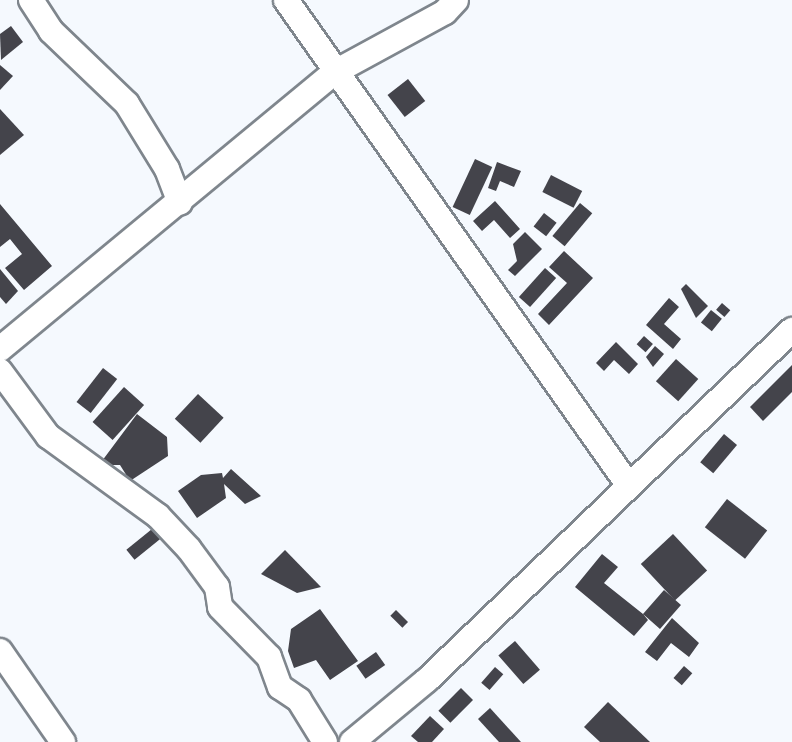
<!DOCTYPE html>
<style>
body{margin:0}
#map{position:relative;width:792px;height:742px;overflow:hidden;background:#f5f9fe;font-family:"Sofia Sans Condensed",sans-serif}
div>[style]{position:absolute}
.building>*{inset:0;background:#44444b;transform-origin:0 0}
.roads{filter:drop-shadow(2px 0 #7f868d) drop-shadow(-2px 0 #7f868d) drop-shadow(0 2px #7f868d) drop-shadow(0 -2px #7f868d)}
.street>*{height:24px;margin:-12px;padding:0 12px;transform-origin:12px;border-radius:12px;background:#fff}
span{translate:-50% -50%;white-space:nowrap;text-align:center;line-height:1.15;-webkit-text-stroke:6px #fff;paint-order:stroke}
</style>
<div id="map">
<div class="building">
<div style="clip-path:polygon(11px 26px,23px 42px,1px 60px,0 34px)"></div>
<div style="clip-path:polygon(0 65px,13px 76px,0 90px)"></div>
<div style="left:408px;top:79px;width:28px;height:26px;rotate:52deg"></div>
<div style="clip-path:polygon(0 109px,24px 135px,0 155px)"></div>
<div style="left:475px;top:159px;width:19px;height:53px;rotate:25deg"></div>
<div style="clip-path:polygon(497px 162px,521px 171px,514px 187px,500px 181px,496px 191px,488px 188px)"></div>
<div style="left:551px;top:175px;width:35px;height:19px;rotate:27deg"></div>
<div style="clip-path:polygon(495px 201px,520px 229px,510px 238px,494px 220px,482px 231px,473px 221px)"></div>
<div style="left:580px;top:203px;width:16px;height:43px;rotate:40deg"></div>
<div style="clip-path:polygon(0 204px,52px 266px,24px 290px,5px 268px,22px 254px,10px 239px,0 247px)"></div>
<div style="left:544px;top:213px;width:16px;height:17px;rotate:38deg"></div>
<div style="clip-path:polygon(525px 232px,542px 249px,515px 276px,508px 270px,517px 261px,513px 244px)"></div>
<div style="clip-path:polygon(564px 251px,593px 278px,549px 325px,538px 314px,567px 283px,549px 267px)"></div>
<div style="left:545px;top:268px;width:15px;height:39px;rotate:42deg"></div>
<div style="clip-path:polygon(0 269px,18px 291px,6px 304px,0 297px)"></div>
<div style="clip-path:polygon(686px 284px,708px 306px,696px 318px,681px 289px)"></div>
<div style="clip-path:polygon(669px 298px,679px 307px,664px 324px,681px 339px,673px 349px,646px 325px)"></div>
<div style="left:722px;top:303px;width:11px;height:9px;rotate:41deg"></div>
<div style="left:711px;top:310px;width:14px;height:16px;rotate:39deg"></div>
<div style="left:644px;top:336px;width:12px;height:11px;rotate:42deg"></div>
<div style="clip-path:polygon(616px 342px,638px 364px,629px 374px,614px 360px,604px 371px,596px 363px)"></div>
<div style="clip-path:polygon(655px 346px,664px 354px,653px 367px,646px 357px)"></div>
<div style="left:676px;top:359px;width:30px;height:30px;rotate:42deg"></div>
<div style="clip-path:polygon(792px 365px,792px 392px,763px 421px,750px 407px)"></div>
<div style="left:103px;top:368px;width:18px;height:43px;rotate:38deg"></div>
<div style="left:124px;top:387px;width:27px;height:47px;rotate:42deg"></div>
<div style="left:198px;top:394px;width:35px;height:34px;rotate:43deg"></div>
<div style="clip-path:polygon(137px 414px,167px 437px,168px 456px,130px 481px,120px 465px,99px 465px)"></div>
<div style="left:724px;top:434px;width:17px;height:37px;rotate:40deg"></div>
<div style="clip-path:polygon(231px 469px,261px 496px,245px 504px,224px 484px,226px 498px,197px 518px,178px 491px,201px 475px,222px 473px,223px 478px)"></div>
<div style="left:727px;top:499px;width:51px;height:36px;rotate:38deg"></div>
<div style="left:152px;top:529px;width:13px;height:33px;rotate:51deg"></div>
<div style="left:673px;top:534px;width:50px;height:44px;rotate:47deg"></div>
<div style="clip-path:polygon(285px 550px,321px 587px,297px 593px,261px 574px)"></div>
<div style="clip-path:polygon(602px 554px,618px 567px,604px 583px,643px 614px,664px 590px,681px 605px,660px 629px,643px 614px,648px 620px,634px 636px,575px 587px)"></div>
<div style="clip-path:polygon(320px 609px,358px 661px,330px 680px,316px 660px,294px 668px,288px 651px,291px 629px)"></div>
<div style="left:396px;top:610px;width:17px;height:8px;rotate:45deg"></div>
<div style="clip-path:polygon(672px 618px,699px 643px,689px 657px,671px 643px,657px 661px,645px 652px)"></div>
<div style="left:515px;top:641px;width:38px;height:22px;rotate:49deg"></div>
<div style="left:376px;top:652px;width:16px;height:24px;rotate:55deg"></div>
<div style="left:684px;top:666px;width:11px;height:16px;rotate:41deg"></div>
<div style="left:495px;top:667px;width:11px;height:21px;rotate:41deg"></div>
<div style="left:461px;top:688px;width:17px;height:32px;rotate:45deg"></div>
<div style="clip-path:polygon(608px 702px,650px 742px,600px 742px,584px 727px)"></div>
<div style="clip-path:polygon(490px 708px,521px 742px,499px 742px,478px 719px)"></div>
<div style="clip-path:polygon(430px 716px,444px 729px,432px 742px,418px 742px,411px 736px)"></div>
</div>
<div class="roads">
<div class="street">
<div style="left:31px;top:0;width:37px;rotate:57deg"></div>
<div style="left:51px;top:31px;width:105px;rotate:43.8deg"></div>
<div style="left:127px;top:104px;width:76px;rotate:58.4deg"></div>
<div style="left:167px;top:169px;width:36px;rotate:69deg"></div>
<div style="left:286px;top:0;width:591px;rotate:54.78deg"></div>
<div style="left:0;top:349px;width:435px;rotate:-39.6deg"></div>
<div style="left:335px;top:72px;width:125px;rotate:-28.6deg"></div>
<div style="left:445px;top:12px;width:16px;rotate:-47deg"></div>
<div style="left:0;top:371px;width:81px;rotate:53.6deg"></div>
<div style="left:48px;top:436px;width:136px;rotate:36deg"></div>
<div style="left:158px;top:516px;width:45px;rotate:46.8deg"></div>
<div style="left:189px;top:549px;width:47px;rotate:53.6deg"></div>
<div style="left:217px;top:587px;width:20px;rotate:81deg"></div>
<div style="left:220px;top:607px;width:70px;rotate:45.6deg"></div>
<div style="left:269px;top:657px;width:32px;rotate:70deg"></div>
<div style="left:280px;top:687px;width:23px;rotate:34deg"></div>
<div style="left:299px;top:700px;width:49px;rotate:58.2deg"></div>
<div style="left:0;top:651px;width:111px;rotate:55.3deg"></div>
<div style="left:352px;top:742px;width:97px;rotate:-39.6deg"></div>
<div style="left:427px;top:680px;width:506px;rotate:-43.8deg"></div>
</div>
</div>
</div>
